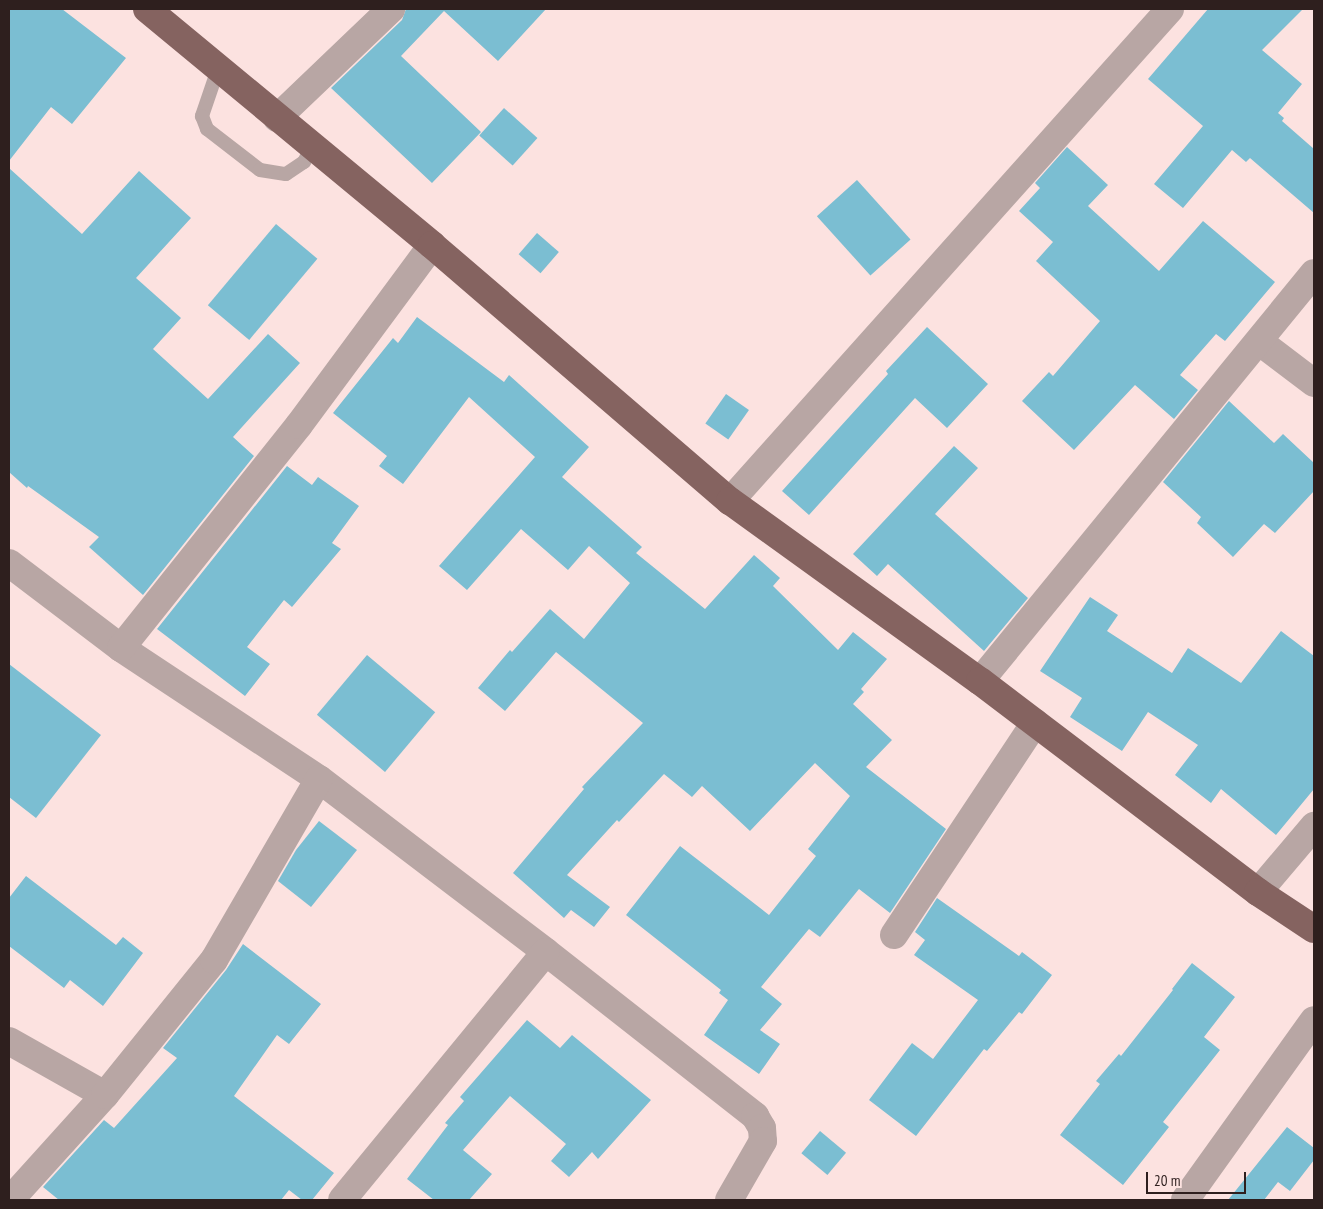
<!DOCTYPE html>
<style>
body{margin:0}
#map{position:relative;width:1323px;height:1209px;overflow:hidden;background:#fce2e0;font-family:"PT Sans Narrow",sans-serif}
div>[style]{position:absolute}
.building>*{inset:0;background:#7bbed2;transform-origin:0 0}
.service>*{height:14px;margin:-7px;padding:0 7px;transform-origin:7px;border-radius:7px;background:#b8a6a4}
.minor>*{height:28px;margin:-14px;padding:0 14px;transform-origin:14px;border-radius:14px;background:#b8a6a4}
.trunk>*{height:28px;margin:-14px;padding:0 14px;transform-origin:14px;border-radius:14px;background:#856360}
span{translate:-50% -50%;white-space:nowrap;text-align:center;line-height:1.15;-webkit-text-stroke:4px #fce2e0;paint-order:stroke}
.frame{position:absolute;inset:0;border:10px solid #2e1f1e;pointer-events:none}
.scale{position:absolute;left:1146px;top:1172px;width:100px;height:22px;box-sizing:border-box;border:2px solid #2e1f1e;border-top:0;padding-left:6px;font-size:15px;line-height:18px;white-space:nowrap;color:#2e1f1e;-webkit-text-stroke:4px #fce2e0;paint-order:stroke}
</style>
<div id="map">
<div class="building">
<div style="clip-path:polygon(9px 9px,62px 9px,126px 58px,72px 124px,51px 107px,9px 161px)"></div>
<div style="clip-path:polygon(406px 9px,546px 9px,498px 61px,444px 11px,401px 56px,481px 132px,432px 183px,331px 88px,402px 20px)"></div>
<div style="clip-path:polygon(1208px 9px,1303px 9px,1262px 50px,1302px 84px,1278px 113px,1284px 118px,1282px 121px,1314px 149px,1314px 213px,1250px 158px,1246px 162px,1232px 150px,1183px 208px,1154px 184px,1203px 126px,1148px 79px)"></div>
<div style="left:504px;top:108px;width:45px;height:37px;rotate:42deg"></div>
<div style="clip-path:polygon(1067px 147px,1108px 185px,1088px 206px,1159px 271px,1203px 221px,1275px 282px,1225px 341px,1216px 334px,1180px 375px,1198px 390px,1174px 419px,1135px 385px,1074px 450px,1022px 401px,1049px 372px,1053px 376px,1100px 321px,1036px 261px,1053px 242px,1019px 211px,1040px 188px,1035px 183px)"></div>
<div style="clip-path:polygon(9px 168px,82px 234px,139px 171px,191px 218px,136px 278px,181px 318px,153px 349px,208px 399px,268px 334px,300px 363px,233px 437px,254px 456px,143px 595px,89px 547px,99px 537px,28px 486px,27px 488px,9px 472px)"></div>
<div style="left:857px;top:180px;width:80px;height:54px;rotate:48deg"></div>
<div style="left:276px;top:224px;width:54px;height:106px;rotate:40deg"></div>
<div style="left:537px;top:233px;width:29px;height:28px;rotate:41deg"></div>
<div style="clip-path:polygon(417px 317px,504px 382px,509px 375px,589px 447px,562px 477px,642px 547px,636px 553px,705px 609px,754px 555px,780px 578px,773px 586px,838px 650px,853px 632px,887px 659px,861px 689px,864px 692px,853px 704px,892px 740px,866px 767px,946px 829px,890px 913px,859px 889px,820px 937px,809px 929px,761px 987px,782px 1004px,760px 1030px,780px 1044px,759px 1074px,704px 1035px,728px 1000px,719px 993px,721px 990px,626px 915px,680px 846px,769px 915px,816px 856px,808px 849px,850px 796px,815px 763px,750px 831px,702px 786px,692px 797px,664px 774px,619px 822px,617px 820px,567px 875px,610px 907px,594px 927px,571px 910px,564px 918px,513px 873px,584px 789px,582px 787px,643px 723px,556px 652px,505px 711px,478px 688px,510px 650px,512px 652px,550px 609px,584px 639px,630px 583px,589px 546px,568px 570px,521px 529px,467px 590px,439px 566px,535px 457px,469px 397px,403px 484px,379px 466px,387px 456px,333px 413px,393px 338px,398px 343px)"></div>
<div style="clip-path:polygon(927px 327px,988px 384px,947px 428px,915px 398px,809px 515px,782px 491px,888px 374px,886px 371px)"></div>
<div style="left:726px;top:394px;width:28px;height:36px;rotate:35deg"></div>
<div style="clip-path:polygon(1229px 401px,1274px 443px,1283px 434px,1314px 463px,1314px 491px,1275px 533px,1264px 524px,1233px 557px,1197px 523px,1201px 517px,1163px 482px)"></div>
<div style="clip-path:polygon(954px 446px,978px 468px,935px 514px,1028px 598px,984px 651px,888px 564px,877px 576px,853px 554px)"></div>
<div style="clip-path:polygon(287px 466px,312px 485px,318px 477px,359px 506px,332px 543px,341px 549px,292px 607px,284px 600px,247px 647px,270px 664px,245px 696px,157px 629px)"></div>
<div style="clip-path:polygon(1090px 597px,1118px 615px,1107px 631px,1172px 673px,1188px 648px,1241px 683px,1281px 631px,1314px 656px,1314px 789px,1276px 835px,1221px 789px,1211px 803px,1175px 775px,1198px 745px,1148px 712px,1122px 751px,1070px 717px,1082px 698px,1040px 671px)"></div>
<div style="left:367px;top:655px;width:89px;height:78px;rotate:40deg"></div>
<div style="clip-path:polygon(9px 664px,101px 735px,36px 818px,9px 797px)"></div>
<div style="clip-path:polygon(319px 821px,357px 850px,311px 907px,278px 881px,296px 850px)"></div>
<div style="clip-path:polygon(26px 876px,116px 945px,123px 937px,143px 953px,103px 1006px,70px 980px,64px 988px,9px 946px,9px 898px)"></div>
<div style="clip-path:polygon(937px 898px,1019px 956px,1022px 952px,1052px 975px,1022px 1014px,1019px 1012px,987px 1051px,984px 1049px,916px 1136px,869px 1100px,912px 1043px,933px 1059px,978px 1000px,914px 955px,925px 940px,915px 932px)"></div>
<div style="clip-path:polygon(243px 944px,321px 1004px,289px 1044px,277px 1035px,234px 1096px,334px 1173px,312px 1200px,302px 1200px,289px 1190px,281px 1200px,59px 1200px,43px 1187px,104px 1120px,114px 1128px,177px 1058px,163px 1048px,226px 970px)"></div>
<div style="clip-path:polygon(1192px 963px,1235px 997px,1204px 1037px,1220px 1050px,1163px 1122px,1169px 1127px,1123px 1185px,1060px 1135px,1100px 1084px,1096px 1081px,1119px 1054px,1121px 1056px,1173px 990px,1172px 989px)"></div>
<div style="clip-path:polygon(527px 1020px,560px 1048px,572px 1035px,651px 1100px,598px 1159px,592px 1152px,569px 1177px,551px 1161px,566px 1144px,510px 1096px,463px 1150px,492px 1174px,469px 1200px,434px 1200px,407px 1179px,448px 1125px,445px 1123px,464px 1101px,460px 1097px)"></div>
<div style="clip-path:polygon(1287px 1127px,1314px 1148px,1314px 1160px,1290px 1191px,1278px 1182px,1264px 1200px,1228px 1200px)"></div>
<div style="left:820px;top:1131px;width:34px;height:29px;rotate:40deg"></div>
</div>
<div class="service">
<div style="left:218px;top:69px;width:50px;rotate:108.8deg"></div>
<div style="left:202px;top:116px;width:14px;rotate:69deg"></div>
<div style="left:207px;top:129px;width:67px;rotate:37.7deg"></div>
<div style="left:260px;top:170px;width:26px;rotate:9deg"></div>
<div style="left:286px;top:174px;width:22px;rotate:-34deg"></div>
<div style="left:304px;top:162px;width:17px;rotate:-62deg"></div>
</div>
<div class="minor">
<div style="left:277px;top:118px;width:158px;rotate:-43.7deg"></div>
<div style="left:1260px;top:342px;width:68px;rotate:37.2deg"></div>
<div style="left:730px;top:501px;width:660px;rotate:-48.19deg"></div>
<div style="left:9px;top:563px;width:141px;rotate:37.2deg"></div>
<div style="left:121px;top:648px;width:237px;rotate:33.5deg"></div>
<div style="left:319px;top:779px;width:285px;rotate:37.3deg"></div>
<div style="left:546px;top:952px;width:266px;rotate:38.1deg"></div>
<div style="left:755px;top:1116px;width:14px;rotate:60deg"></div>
<div style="left:762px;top:1128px;width:13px;rotate:86deg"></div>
<div style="left:763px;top:1141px;width:68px;rotate:120deg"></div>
<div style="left:121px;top:648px;width:285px;rotate:-51.4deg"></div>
<div style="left:299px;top:425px;width:224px;rotate:-53.5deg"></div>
<div style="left:980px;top:681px;width:527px;rotate:-50.7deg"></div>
<div style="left:1258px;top:892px;width:87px;rotate:-49.7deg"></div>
<div style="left:894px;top:935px;width:255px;rotate:-56.4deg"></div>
<div style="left:9px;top:1041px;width:110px;rotate:29.4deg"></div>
<div style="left:10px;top:1200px;width:142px;rotate:-47.9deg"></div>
<div style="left:105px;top:1095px;width:174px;rotate:-51.1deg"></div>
<div style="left:214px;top:960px;width:209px;rotate:-59.9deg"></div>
<div style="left:342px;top:1200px;width:321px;rotate:-50.6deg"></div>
<div style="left:1185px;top:1200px;width:221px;rotate:-54.4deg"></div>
</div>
<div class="trunk">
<div style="left:147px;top:9px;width:370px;rotate:39.6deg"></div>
<div style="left:432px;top:245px;width:393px;rotate:40.7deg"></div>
<div style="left:730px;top:501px;width:308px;rotate:35.8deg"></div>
<div style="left:980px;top:681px;width:349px;rotate:37.2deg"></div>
<div style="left:1258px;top:892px;width:67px;rotate:33.5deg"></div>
</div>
<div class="frame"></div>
<div class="scale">20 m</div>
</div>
